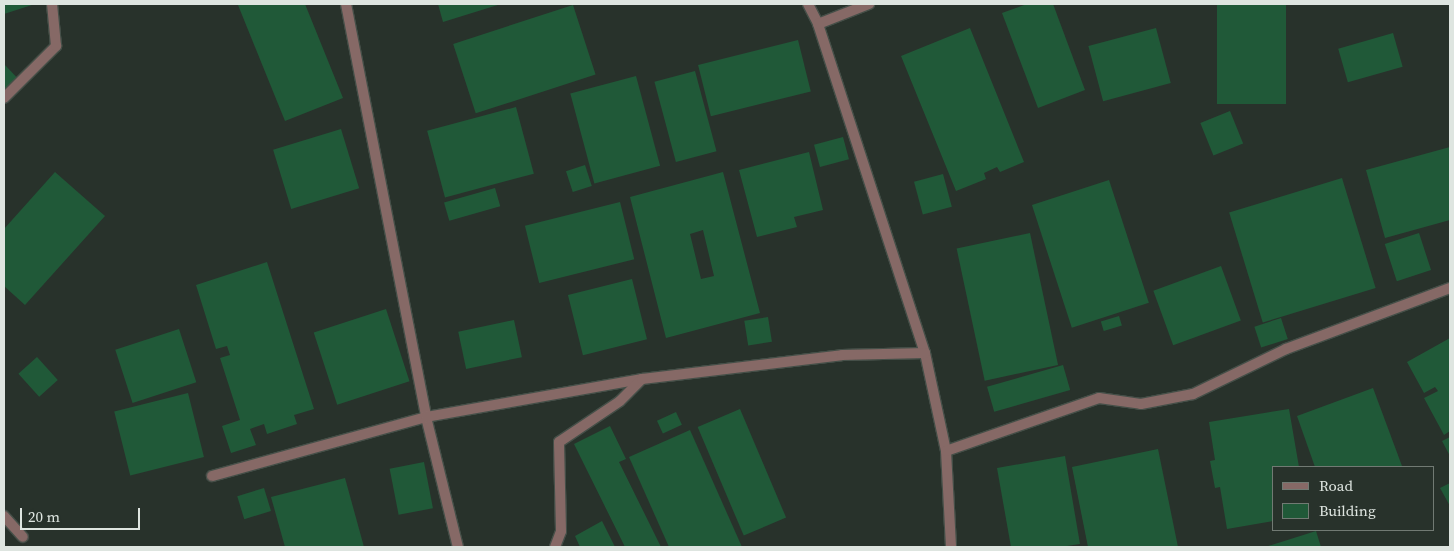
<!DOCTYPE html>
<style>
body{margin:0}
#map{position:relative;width:1454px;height:551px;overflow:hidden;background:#28322b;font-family:"Source Serif 4",serif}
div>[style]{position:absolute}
.building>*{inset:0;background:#205938;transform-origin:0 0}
.roads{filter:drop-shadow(1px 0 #454f48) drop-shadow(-1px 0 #454f48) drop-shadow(0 1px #454f48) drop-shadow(0 -1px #454f48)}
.street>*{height:10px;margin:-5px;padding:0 5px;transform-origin:5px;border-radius:5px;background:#866966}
span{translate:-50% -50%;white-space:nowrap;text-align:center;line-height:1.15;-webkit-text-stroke:4.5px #28322b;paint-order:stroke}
.frame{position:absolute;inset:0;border:5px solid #dee5e0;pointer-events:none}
.legend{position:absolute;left:1272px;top:466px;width:162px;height:65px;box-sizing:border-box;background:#28322b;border:1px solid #717a73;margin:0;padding:6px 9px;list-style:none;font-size:15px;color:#dee5e0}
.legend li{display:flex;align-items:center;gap:10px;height:25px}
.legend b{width:25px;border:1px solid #717a73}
.scale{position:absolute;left:20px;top:508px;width:120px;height:22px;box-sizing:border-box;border:2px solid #dee5e0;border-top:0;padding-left:6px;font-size:15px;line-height:18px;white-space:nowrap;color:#dee5e0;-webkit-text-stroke:4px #28322b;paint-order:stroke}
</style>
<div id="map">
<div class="building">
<div style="clip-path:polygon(4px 4px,35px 4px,4px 14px)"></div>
<div style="clip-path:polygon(241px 4px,305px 4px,343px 98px,285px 121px,238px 5px)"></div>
<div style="clip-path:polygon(438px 4px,501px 4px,443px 22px)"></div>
<div style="clip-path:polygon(1027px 4px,1053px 4px,1085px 90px,1038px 108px,1002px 13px)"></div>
<div style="left:1217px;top:4px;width:69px;height:100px"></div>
<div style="left:573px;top:5px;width:73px;height:126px;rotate:72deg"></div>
<div style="clip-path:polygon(970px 28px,1024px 162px,1000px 172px,997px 167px,984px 173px,986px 179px,956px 191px,901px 56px)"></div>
<div style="left:1156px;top:28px;width:57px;height:70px;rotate:75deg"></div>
<div style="left:1393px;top:33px;width:35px;height:57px;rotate:74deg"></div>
<div style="left:798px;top:40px;width:53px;height:103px;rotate:76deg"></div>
<div style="clip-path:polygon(4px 64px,24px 85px,4px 105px)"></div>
<div style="left:695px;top:71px;width:83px;height:42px;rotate:75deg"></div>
<div style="left:636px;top:76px;width:93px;height:68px;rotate:75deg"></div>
<div style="left:516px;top:107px;width:69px;height:92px;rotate:75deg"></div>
<div style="left:1230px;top:111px;width:35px;height:32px;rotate:68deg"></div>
<div style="left:341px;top:129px;width:62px;height:71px;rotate:73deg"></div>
<div style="left:843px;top:137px;width:23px;height:30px;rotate:75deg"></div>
<div style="clip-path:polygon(1450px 147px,1450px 220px,1385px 238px,1366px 170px)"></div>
<div style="clip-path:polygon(809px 152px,823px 210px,794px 217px,797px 227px,757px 237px,739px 170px)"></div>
<div style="left:585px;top:165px;width:22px;height:20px;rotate:72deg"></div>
<div style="clip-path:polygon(55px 172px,105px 216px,25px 305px,4px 286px,4px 229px)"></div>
<div style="clip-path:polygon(evenodd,723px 172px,760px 313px,666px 338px,630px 197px,723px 172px,703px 230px,714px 276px,701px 279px,690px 234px,703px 230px)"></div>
<div style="left:943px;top:174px;width:34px;height:30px;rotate:75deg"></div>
<div style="left:1342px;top:178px;width:115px;height:118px;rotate:73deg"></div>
<div style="left:1109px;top:180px;width:129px;height:81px;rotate:72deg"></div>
<div style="left:495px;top:188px;width:19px;height:53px;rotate:74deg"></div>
<div style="left:620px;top:202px;width:59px;height:98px;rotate:76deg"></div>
<div style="left:1030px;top:233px;width:135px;height:75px;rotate:78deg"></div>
<div style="left:1419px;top:233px;width:39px;height:36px;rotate:72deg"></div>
<div style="clip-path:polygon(267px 262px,314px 409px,294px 415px,297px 424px,267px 434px,264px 424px,250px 429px,256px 445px,231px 453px,222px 426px,240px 420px,220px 358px,230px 355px,227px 346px,216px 349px,196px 285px)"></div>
<div style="left:1221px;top:266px;width:58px;height:72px;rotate:70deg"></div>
<div style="left:632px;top:279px;width:62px;height:66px;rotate:76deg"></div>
<div style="left:386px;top:309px;width:76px;height:76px;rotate:72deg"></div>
<div style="left:1119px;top:316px;width:10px;height:19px;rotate:73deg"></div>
<div style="left:768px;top:317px;width:25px;height:24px;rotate:81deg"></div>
<div style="left:1281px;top:318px;width:22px;height:28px;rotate:72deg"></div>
<div style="left:514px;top:320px;width:38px;height:57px;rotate:78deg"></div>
<div style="left:179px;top:329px;width:56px;height:67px;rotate:72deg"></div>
<div style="clip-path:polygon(1450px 338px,1450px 431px,1444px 435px,1424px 398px,1438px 391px,1435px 387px,1424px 393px,1407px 362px)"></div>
<div style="left:37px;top:357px;width:31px;height:25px;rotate:48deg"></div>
<div style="left:1063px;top:365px;width:26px;height:79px;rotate:74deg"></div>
<div style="clip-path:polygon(1373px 388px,1402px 466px,1315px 467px,1297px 416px)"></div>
<div style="left:188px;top:393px;width:66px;height:76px;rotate:76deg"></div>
<div style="left:740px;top:409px;width:118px;height:46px;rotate:67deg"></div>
<div style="clip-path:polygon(1289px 409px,1299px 467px,1273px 467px,1273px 521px,1227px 529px,1220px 487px,1215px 488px,1210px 461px,1215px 460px,1209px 422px)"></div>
<div style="left:676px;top:412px;width:14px;height:21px;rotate:65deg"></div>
<div style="clip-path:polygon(610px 426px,626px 459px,619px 462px,661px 547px,625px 547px,574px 444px)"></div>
<div style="clip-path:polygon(690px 430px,742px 547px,669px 547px,629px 457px)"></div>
<div style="clip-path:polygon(1450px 437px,1450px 456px,1442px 441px)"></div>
<div style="clip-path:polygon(1158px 449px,1178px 547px,1088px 547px,1072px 467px)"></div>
<div style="clip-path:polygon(1065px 456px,1080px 544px,1060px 547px,1011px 547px,997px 468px)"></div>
<div style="left:424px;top:462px;width:47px;height:35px;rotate:79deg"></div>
<div style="clip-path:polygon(345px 478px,364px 547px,285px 547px,271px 497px)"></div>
<div style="clip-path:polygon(1450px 483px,1450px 506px,1440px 488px)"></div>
<div style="left:264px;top:488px;width:24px;height:28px;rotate:73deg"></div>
<div style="clip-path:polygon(602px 521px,615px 547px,580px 547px,575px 536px)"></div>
<div style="clip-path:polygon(1316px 531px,1321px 547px,1265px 547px)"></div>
</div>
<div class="roads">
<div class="street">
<div style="left:346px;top:4px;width:421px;rotate:79deg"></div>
<div style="left:426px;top:417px;width:134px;rotate:76.2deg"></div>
<div style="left:808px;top:4px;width:22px;rotate:63deg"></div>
<div style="left:818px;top:24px;width:346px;rotate:72deg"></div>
<div style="left:925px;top:353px;width:100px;rotate:77.9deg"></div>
<div style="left:946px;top:451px;width:96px;rotate:87deg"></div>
<div style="left:818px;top:24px;width:55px;rotate:-21.4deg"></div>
<div style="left:4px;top:98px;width:74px;rotate:-45deg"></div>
<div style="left:56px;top:46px;width:42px;rotate:-95.4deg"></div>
<div style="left:946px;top:451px;width:162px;rotate:-19.1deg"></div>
<div style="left:1099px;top:398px;width:42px;rotate:8.1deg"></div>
<div style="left:1141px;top:404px;width:53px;rotate:-10.9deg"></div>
<div style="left:1193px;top:394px;width:103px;rotate:-25.8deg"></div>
<div style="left:1286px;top:349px;width:175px;rotate:-20.4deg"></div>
<div style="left:212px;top:476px;width:222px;rotate:-15.4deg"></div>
<div style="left:426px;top:417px;width:219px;rotate:-10deg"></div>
<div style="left:4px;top:516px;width:28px;rotate:48deg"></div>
<div style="left:555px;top:547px;width:17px;rotate:-69deg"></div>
<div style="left:561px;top:531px;width:89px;rotate:-91.3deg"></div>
<div style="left:559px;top:442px;width:73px;rotate:-33.9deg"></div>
<div style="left:620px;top:401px;width:31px;rotate:-45deg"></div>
<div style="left:642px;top:379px;width:201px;rotate:-6.8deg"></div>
<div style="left:842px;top:355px;width:83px;rotate:-1.4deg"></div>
</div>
</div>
<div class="frame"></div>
<ul class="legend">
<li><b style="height:6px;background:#866966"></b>Road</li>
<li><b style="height:14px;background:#205938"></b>Building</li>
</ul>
<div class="scale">20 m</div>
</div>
